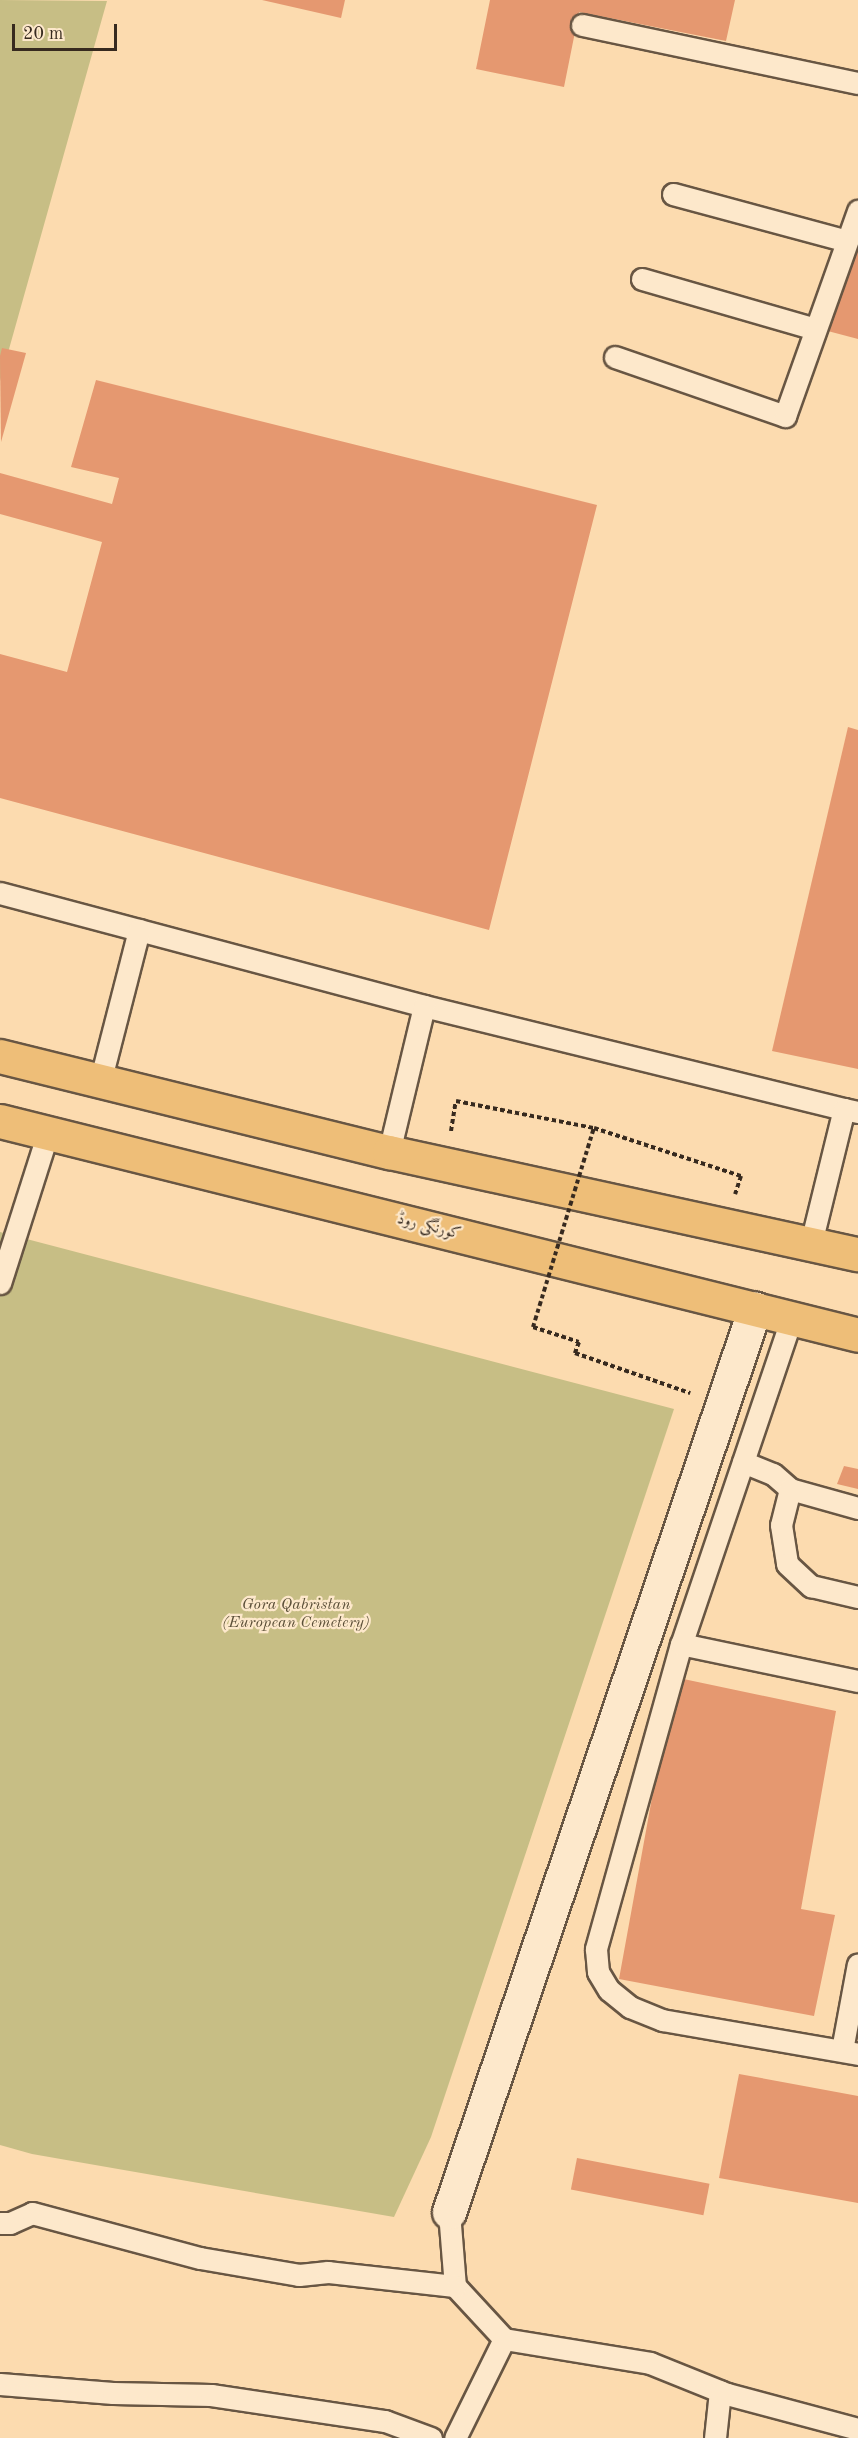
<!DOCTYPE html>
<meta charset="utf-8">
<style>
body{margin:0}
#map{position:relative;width:858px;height:2438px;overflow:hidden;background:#fcdbaf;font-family:"Old Standard TT",Amiri,serif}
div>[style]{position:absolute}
.green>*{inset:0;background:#c7be85}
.building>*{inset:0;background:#e59870;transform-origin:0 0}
.path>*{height:4px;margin-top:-2px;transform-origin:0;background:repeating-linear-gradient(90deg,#372a1f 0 4.5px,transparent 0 7.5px)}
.roads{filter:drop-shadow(2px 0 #685643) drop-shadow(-2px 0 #685643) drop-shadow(0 2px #685643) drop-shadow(0 -2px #685643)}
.lane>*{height:21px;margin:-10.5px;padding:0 10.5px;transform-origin:10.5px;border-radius:10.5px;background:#fde8cb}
.street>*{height:33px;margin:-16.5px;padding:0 16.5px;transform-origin:16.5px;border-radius:16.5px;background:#fde8cb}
.primary>*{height:33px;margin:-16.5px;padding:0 16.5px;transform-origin:16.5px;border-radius:16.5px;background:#eebe78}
.path-bridge>*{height:4px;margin-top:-2px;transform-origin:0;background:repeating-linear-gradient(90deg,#372a1f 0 4.5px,transparent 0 7.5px)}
span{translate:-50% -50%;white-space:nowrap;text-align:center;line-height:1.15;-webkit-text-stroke:4.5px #fde8cb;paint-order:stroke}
.street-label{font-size:16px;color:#372a1f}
.park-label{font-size:16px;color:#5b4f38;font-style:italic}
.scale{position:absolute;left:12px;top:24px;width:105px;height:27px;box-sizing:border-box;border:3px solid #372a1f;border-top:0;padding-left:8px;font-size:18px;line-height:21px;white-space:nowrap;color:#372a1f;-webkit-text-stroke:4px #fde8cb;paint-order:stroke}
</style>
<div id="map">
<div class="green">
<div style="clip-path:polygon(0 0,107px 1px,0 381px)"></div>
<div style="clip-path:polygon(0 1232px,674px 1409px,431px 2137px,394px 2217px,32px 2154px,0 2145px)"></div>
</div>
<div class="building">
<div style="clip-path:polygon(262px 0,345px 0,341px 18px)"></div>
<div style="clip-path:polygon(490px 0,735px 0,726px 41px,579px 12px,564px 87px,476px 69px)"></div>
<div style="clip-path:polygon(858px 234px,858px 339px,824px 330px)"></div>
<div style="clip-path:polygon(2px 348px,26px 353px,1px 442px,0 356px)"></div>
<div style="clip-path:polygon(96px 380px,597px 505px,489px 930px,0 798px,0 654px,67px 672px,102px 542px,0 514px,0 473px,112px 504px,119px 478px,71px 467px)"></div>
<div style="clip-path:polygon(848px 727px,858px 730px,858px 1069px,772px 1051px)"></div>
<div style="clip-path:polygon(844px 1466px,858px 1469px,858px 1489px,837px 1484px)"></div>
<div style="clip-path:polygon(674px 1677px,836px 1711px,801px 1909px,835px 1915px,814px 2016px,619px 1979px)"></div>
<div style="clip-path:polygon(739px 2074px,858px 2096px,858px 2203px,719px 2178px)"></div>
<div style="left:577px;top:2158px;width:135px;height:32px;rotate:11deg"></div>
</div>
<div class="path">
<div style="left:451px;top:1131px;width:30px;rotate:-81deg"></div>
<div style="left:456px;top:1101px;width:141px;rotate:11.1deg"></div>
<div style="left:594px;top:1128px;width:155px;rotate:18.1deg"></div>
<div style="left:741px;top:1176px;width:19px;rotate:108deg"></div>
<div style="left:533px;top:1327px;width:48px;rotate:18.1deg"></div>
<div style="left:579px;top:1342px;width:12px;rotate:110deg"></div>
<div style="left:575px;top:1353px;width:122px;rotate:19.2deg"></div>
</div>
<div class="roads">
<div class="lane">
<div style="left:582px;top:25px;width:282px;rotate:11.9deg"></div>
<div style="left:673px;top:194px;width:180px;rotate:15.1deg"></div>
<div style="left:642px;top:279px;width:180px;rotate:16.1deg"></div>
<div style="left:615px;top:357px;width:180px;rotate:19.1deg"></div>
<div style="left:785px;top:416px;width:218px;rotate:-70.4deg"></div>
<div style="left:0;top:893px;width:439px;rotate:14.9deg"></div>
<div style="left:424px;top:1006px;width:432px;rotate:13.8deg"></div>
<div style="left:100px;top:1082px;width:157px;rotate:-75.6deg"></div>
<div style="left:389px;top:1152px;width:150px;rotate:-76.5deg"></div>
<div style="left:811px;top:1243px;width:138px;rotate:-76.2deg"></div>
<div style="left:844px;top:1109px;width:14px;rotate:12deg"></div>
<div style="left:0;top:1283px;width:157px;rotate:-72.3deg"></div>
<div style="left:792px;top:1317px;width:345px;rotate:108.7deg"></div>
<div style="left:681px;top:1644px;width:317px;rotate:105.6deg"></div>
<div style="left:596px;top:1949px;width:23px;rotate:85deg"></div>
<div style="left:598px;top:1972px;width:21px;rotate:59deg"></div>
<div style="left:609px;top:1990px;width:27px;rotate:39deg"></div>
<div style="left:630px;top:2007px;width:35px;rotate:22deg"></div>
<div style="left:662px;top:2020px;width:199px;rotate:9.8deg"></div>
<div style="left:743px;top:1462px;width:32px;rotate:22deg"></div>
<div style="left:773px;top:1474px;width:23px;rotate:41deg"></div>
<div style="left:790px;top:1489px;width:71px;rotate:15.6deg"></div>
<div style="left:790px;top:1489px;width:37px;rotate:104deg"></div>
<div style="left:781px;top:1525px;width:39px;rotate:81deg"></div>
<div style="left:787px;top:1564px;width:33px;rotate:43deg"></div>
<div style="left:811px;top:1586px;width:48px;rotate:13.2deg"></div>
<div style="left:681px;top:1644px;width:181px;rotate:11.8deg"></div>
<div style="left:842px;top:2050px;width:87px;rotate:-79.5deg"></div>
<div style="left:449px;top:2212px;width:74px;rotate:85.4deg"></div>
<div style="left:455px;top:2286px;width:72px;rotate:47.2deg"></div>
<div style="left:504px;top:2339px;width:110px;rotate:116.3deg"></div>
<div style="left:0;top:2223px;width:10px"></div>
<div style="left:10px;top:2223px;width:24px;rotate:-24deg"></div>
<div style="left:32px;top:2213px;width:174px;rotate:15deg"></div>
<div style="left:200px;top:2258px;width:100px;rotate:9.7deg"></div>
<div style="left:299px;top:2275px;width:29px;rotate:-6deg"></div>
<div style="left:328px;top:2272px;width:128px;rotate:6.3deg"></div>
<div style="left:504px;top:2339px;width:148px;rotate:9.3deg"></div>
<div style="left:650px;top:2363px;width:83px;rotate:21.9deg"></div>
<div style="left:727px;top:2394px;width:136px;rotate:15deg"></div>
<div style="left:0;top:2384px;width:113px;rotate:4.6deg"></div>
<div style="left:113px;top:2393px;width:98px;rotate:1.2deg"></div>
<div style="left:211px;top:2395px;width:176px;rotate:8.5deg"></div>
<div style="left:385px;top:2421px;width:49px;rotate:20.3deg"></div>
<div style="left:715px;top:2438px;width:47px;rotate:-83.9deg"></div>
</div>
<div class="street">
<div style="left:449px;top:2212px;width:954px;rotate:-71.3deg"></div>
</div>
<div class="primary">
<div style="left:0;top:1056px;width:401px;rotate:13.9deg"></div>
<div style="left:389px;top:1152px;width:480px;rotate:12.3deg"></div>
<div style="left:0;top:1121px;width:884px;rotate:14deg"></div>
</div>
</div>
<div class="path-bridge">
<div style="left:533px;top:1327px;width:208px;rotate:-73deg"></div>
</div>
<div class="street-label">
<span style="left:429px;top:1227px;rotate:14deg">کورنگی روڈ</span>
</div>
<div class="park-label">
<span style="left:296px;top:1614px">Gora Qabristan<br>(European Cemetery)</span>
</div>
<div class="scale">20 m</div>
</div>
